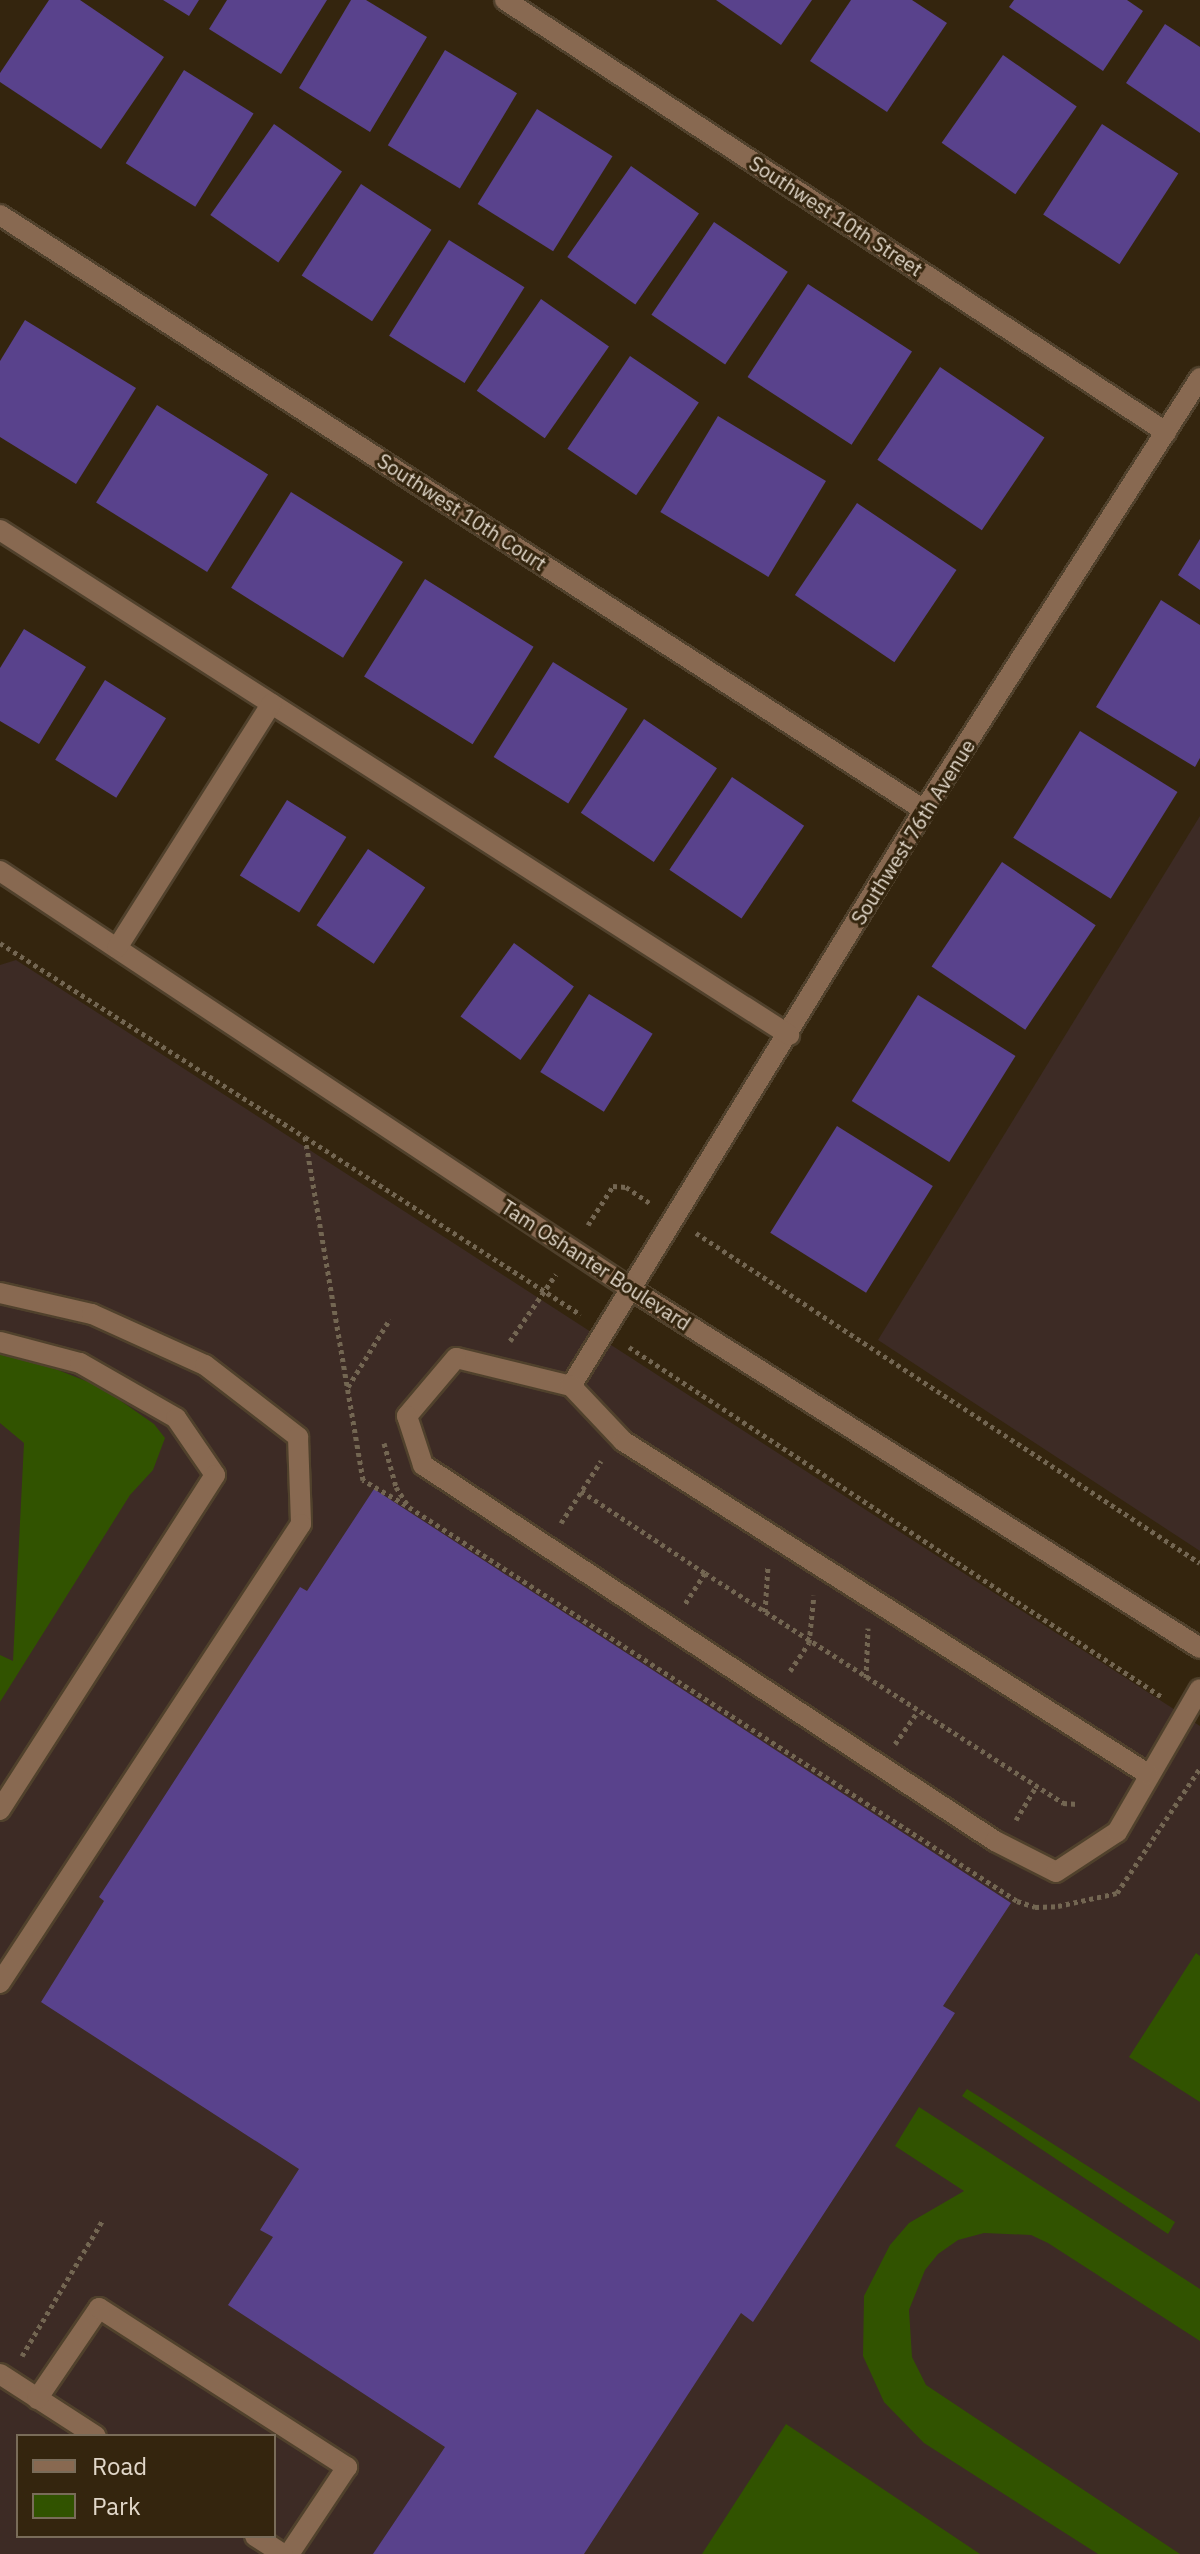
<!DOCTYPE html>
<style>
body{margin:0}
#map{position:relative;width:1200px;height:2554px;overflow:hidden;background:#34250e;font-family:"IBM Plex Sans",sans-serif}
div>[style]{position:absolute}
.education>*{inset:0;background:#3d2b25}
.green>*{inset:0;background:#315300}
.building>*{inset:0;background:#59428c;transform-origin:0 0}
.path>*{height:5px;margin-top:-2.5px;transform-origin:0;background:repeating-linear-gradient(90deg,#736652 0 4px,transparent 0 8px)}
.roads{filter:drop-shadow(2px 0 #50412c) drop-shadow(-2px 0 #50412c) drop-shadow(0 2px #50412c) drop-shadow(0 -2px #50412c)}
.minor>*{height:20px;margin:-10px;padding:0 10px;transform-origin:10px;border-radius:10px;background:#886951}
span{translate:-50% -50%;white-space:nowrap;text-align:center;line-height:1.15;-webkit-text-stroke:6px #34250e;paint-order:stroke}
.street-label{font-size:20px;color:#e1d7c9}
.legend{position:absolute;left:16px;top:2434px;width:260px;height:104px;box-sizing:border-box;background:#34250e;border:2px solid #796c59;margin:0;padding:10px 14px;list-style:none;font-size:24px;color:#e1d7c9}
.legend li{display:flex;align-items:center;gap:16px;height:40px}
.legend b{width:40px;border:2px solid #796c59}
</style>
<div id="map">
<div class="education">
<div style="clip-path:polygon(1200px 816px,1200px 1551px,878px 1340px)"></div>
<div style="clip-path:polygon(evenodd,16px 960px,1200px 1726px,1200px 2554px,0 2554px,0 965px,16px 960px,18px 2436px,274px 2436px,274px 2536px,18px 2536px,18px 2436px)"></div>
</div>
<div class="green">
<div style="clip-path:polygon(0 1347px,101px 1387px,154px 1424px,165px 1438px,153px 1470px,130px 1495px,0 1702px,0 1655px,13px 1661px,24px 1443px,0 1423px)"></div>
<div style="clip-path:polygon(1196px 1953px,1200px 1956px,1200px 2102px,1129px 2057px)"></div>
<div style="clip-path:polygon(967px 2089px,1175px 2222px,1168px 2234px,962px 2096px)"></div>
<div style="clip-path:polygon(919px 2107px,1200px 2289px,1200px 2341px,1048px 2243px,1031px 2235px,984px 2233px,958px 2240px,938px 2254px,925px 2270px,909px 2310px,912px 2357px,926px 2385px,1180px 2554px,1098px 2554px,924px 2443px,884px 2402px,863px 2356px,864px 2296px,890px 2245px,909px 2223px,964px 2191px,895px 2146px)"></div>
<div style="clip-path:polygon(786px 2424px,980px 2554px,702px 2554px)"></div>
</div>
<div class="building">
<div style="clip-path:polygon(49px 0,80px 0,164px 57px,101px 149px,0 82px,0 73px)"></div>
<div style="clip-path:polygon(163px 0,199px 0,189px 16px)"></div>
<div style="clip-path:polygon(227px 0,327px 0,281px 74px,209px 29px)"></div>
<div style="clip-path:polygon(351px 0,366px 0,427px 37px,370px 132px,299px 88px)"></div>
<div style="clip-path:polygon(716px 0,812px 0,781px 45px)"></div>
<div style="clip-path:polygon(851px 0,912px 0,947px 23px,887px 112px,810px 61px)"></div>
<div style="clip-path:polygon(1014px 0,1127px 0,1143px 11px,1103px 71px,1009px 7px)"></div>
<div style="clip-path:polygon(1165px 24px,1200px 47px,1200px 133px,1126px 83px)"></div>
<div style="left:445px;top:50px;width:84px;height:111px;rotate:31deg"></div>
<div style="left:1003px;top:55px;width:90px;height:107px;rotate:35deg"></div>
<div style="left:184px;top:70px;width:82px;height:110px;rotate:32deg"></div>
<div style="left:537px;top:109px;width:89px;height:112px;rotate:32deg"></div>
<div style="left:274px;top:124px;width:83px;height:111px;rotate:35deg"></div>
<div style="left:1102px;top:124px;width:91px;height:108px;rotate:33deg"></div>
<div style="left:631px;top:166px;width:83px;height:111px;rotate:35deg"></div>
<div style="left:361px;top:184px;width:84px;height:109px;rotate:33deg"></div>
<div style="left:714px;top:222px;width:89px;height:112px;rotate:34deg"></div>
<div style="left:449px;top:240px;width:89px;height:113px;rotate:32deg"></div>
<div style="left:808px;top:284px;width:124px;height:111px;rotate:33deg"></div>
<div style="left:541px;top:299px;width:83px;height:112px;rotate:35deg"></div>
<div style="clip-path:polygon(25px 320px,136px 388px,76px 484px,0 437px,0 361px)"></div>
<div style="left:630px;top:356px;width:83px;height:112px;rotate:34deg"></div>
<div style="left:940px;top:367px;width:126px;height:112px;rotate:34deg"></div>
<div style="left:157px;top:405px;width:131px;height:115px;rotate:32deg"></div>
<div style="left:718px;top:416px;width:126px;height:112px;rotate:31deg"></div>
<div style="left:291px;top:492px;width:132px;height:113px;rotate:32deg"></div>
<div style="left:857px;top:503px;width:120px;height:111px;rotate:34deg"></div>
<div style="clip-path:polygon(1200px 539px,1200px 590px,1178px 575px)"></div>
<div style="left:425px;top:579px;width:128px;height:115px;rotate:32deg"></div>
<div style="clip-path:polygon(1161px 600px,1200px 625px,1200px 758px,1195px 767px,1096px 707px)"></div>
<div style="clip-path:polygon(24px 629px,86px 667px,39px 744px,0 721px,0 668px)"></div>
<div style="left:553px;top:662px;width:88px;height:112px;rotate:32deg"></div>
<div style="left:105px;top:680px;width:72px;height:94px;rotate:32deg"></div>
<div style="left:644px;top:719px;width:88px;height:113px;rotate:34deg"></div>
<div style="left:1080px;top:731px;width:115px;height:126px;rotate:32deg"></div>
<div style="left:732px;top:777px;width:87px;height:112px;rotate:34deg"></div>
<div style="left:287px;top:800px;width:70px;height:89px;rotate:32deg"></div>
<div style="left:368px;top:849px;width:69px;height:92px;rotate:34deg"></div>
<div style="left:1002px;top:862px;width:113px;height:126px;rotate:34deg"></div>
<div style="left:514px;top:943px;width:74px;height:91px;rotate:36deg"></div>
<div style="left:589px;top:994px;width:75px;height:92px;rotate:32deg"></div>
<div style="left:918px;top:995px;width:115px;height:125px;rotate:32deg"></div>
<div style="left:837px;top:1126px;width:113px;height:126px;rotate:32deg"></div>
<div style="clip-path:polygon(374px 1489px,1011px 1903px,943px 2006px,955px 2013px,753px 2322px,741px 2313px,584px 2554px,373px 2554px,445px 2447px,228px 2305px,273px 2237px,260px 2230px,299px 2169px,41px 2002px,104px 1901px,99px 1897px,300px 1587px,307px 1591px)"></div>
</div>
<div class="path">
<div style="left:0;top:943px;width:361px;rotate:32.5deg"></div>
<div style="left:588px;top:1225px;width:46px;rotate:-57.3deg"></div>
<div style="left:613px;top:1186px;width:13px;rotate:4deg"></div>
<div style="left:626px;top:1187px;width:30px;rotate:34deg"></div>
<div style="left:696px;top:1233px;width:602px;rotate:33.22deg"></div>
<div style="left:510px;top:1341px;width:81px;rotate:-55.5deg"></div>
<div style="left:629px;top:1347px;width:638px;rotate:33.29deg"></div>
<div style="left:348px;top:1387px;width:80px;rotate:-58.3deg"></div>
<div style="left:384px;top:1443px;width:46px;rotate:74.7deg"></div>
<div style="left:396px;top:1487px;width:24px;rotate:57deg"></div>
<div style="left:409px;top:1507px;width:724px;rotate:32.94deg"></div>
<div style="left:1017px;top:1901px;width:19px;rotate:18deg"></div>
<div style="left:1035px;top:1907px;width:23px;rotate:-2deg"></div>
<div style="left:1058px;top:1906px;width:60px;rotate:-12.4deg"></div>
<div style="left:1117px;top:1893px;width:150px;rotate:-56.4deg"></div>
<div style="left:581px;top:1491px;width:149px;rotate:33.5deg"></div>
<div style="left:705px;top:1573px;width:37px;rotate:123deg"></div>
<div style="left:406px;top:1505px;width:50px;rotate:-149.8deg"></div>
<div style="left:363px;top:1480px;width:348px;rotate:-99.6deg"></div>
<div style="left:305px;top:1137px;width:328px;rotate:32.8deg"></div>
<div style="left:561px;top:1523px;width:74px;rotate:-57.2deg"></div>
<div style="left:705px;top:1573px;width:426px;rotate:32.7deg"></div>
<div style="left:1063px;top:1803px;width:15px;rotate:4deg"></div>
<div style="left:765px;top:1612px;width:46px;rotate:-86.3deg"></div>
<div style="left:790px;top:1671px;width:34px;rotate:-56deg"></div>
<div style="left:809px;top:1643px;width:48px;rotate:-84.1deg"></div>
<div style="left:866px;top:1678px;width:50px;rotate:-87.7deg"></div>
<div style="left:895px;top:1744px;width:39px;rotate:-55deg"></div>
<div style="left:1016px;top:1820px;width:39px;rotate:-59deg"></div>
<div style="left:22px;top:2356px;width:157px;rotate:-59.3deg"></div>
</div>
<div class="roads">
<div class="minor">
<div style="left:505px;top:0;width:790px;rotate:33.17deg"></div>
<div style="left:0;top:215px;width:1099px;rotate:32.78deg"></div>
<div style="left:1200px;top:378px;width:513px;rotate:122.57deg"></div>
<div style="left:924px;top:810px;width:676px;rotate:121.5deg"></div>
<div style="left:571px;top:1386px;width:118px;rotate:-166.3deg"></div>
<div style="left:456px;top:1358px;width:76px;rotate:130.2deg"></div>
<div style="left:407px;top:1416px;width:52px;rotate:71.9deg"></div>
<div style="left:423px;top:1465px;width:685px;rotate:33.32deg"></div>
<div style="left:995px;top:1841px;width:68px;rotate:26.9deg"></div>
<div style="left:1056px;top:1872px;width:73px;rotate:-33.3deg"></div>
<div style="left:1117px;top:1832px;width:165px;rotate:-59.9deg"></div>
<div style="left:0;top:530px;width:937px;rotate:32.62deg"></div>
<div style="left:0;top:871px;width:760px;rotate:33.52deg"></div>
<div style="left:634px;top:1291px;width:669px;rotate:32.24deg"></div>
<div style="left:117px;top:948px;width:289px;rotate:-57.7deg"></div>
<div style="left:0;top:1293px;width:94px;rotate:12.9deg"></div>
<div style="left:92px;top:1314px;width:124px;rotate:24.3deg"></div>
<div style="left:205px;top:1365px;width:118px;rotate:37.7deg"></div>
<div style="left:298px;top:1437px;width:87px;rotate:88deg"></div>
<div style="left:301px;top:1524px;width:549px;rotate:123.26deg"></div>
<div style="left:0;top:1342px;width:83px;rotate:14.7deg"></div>
<div style="left:80px;top:1363px;width:111px;rotate:29.8deg"></div>
<div style="left:176px;top:1418px;width:69px;rotate:55.6deg"></div>
<div style="left:215px;top:1475px;width:398px;rotate:122.7deg"></div>
<div style="left:571px;top:1386px;width:76px;rotate:46.6deg"></div>
<div style="left:623px;top:1441px;width:622px;rotate:32.39deg"></div>
<div style="left:0;top:2374px;width:114px;rotate:32.9deg"></div>
<div style="left:37px;top:2399px;width:110px;rotate:-55.7deg"></div>
<div style="left:99px;top:2308px;width:295px;rotate:32.7deg"></div>
<div style="left:347px;top:2467px;width:105px;rotate:123.7deg"></div>
<div style="left:255px;top:2536px;width:33px;rotate:33deg"></div>
</div>
</div>
<div class="street-label">
<span style="left:836px;top:216px;rotate:33deg">Southwest 10th Street</span>
<span style="left:462px;top:512px;rotate:33deg">Southwest 10th Court</span>
<span style="left:913px;top:832px;rotate:-58deg">Southwest 76th Avenue</span>
<span style="left:596px;top:1265px;rotate:33deg">Tam Oshanter Boulevard</span>
</div>
<ul class="legend">
<li><b style="height:10px;background:#886951"></b>Road</li>
<li><b style="height:22px;background:#315300"></b>Park</li>
</ul>
</div>
